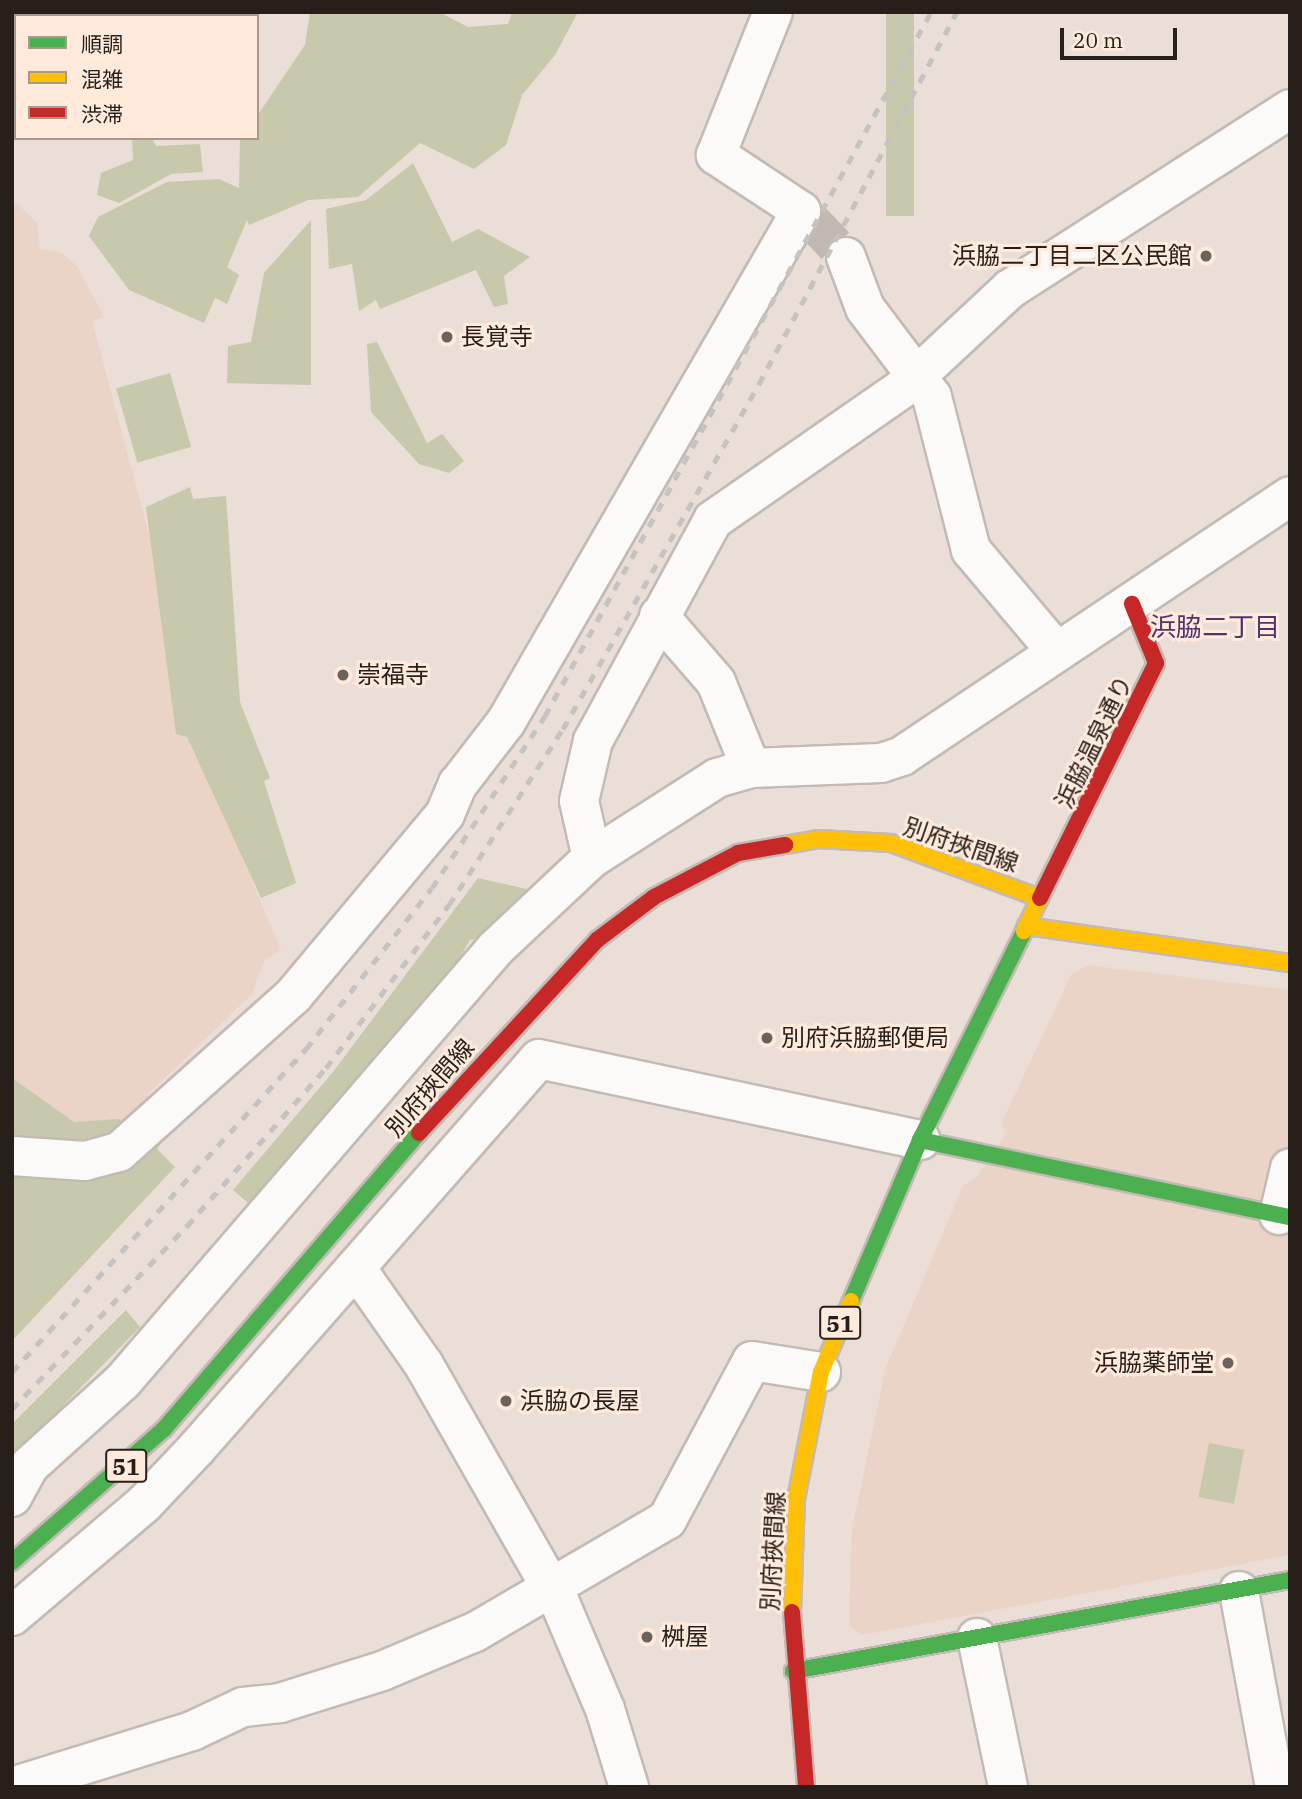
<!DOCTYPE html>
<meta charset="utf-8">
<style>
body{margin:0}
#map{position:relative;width:1302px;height:1799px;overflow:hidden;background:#eaded7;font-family:"IBM Plex Serif","Noto Sans JP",serif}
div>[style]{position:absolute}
.built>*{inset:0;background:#e9d4c7}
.green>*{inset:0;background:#c8c8ac;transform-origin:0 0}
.street-tunnel>*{height:38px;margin-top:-19px;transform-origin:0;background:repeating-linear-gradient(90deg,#c3b8b1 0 38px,transparent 0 57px)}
.roads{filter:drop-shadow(2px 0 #c3bab5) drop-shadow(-2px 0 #c3bab5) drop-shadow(0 2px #c3bab5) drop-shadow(0 -2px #c3bab5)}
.street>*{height:38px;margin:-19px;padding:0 19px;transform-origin:19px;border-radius:19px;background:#fcfaf9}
.fast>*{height:16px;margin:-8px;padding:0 8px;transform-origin:8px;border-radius:8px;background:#4caf50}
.slow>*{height:16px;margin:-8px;padding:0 8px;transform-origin:8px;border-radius:8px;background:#ffc107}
.jam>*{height:16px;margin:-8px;padding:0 8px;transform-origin:8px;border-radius:8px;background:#c62828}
.rail>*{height:5px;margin-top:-2.5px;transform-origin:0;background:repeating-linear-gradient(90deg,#c5c2c0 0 9px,transparent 0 18px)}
.dots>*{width:19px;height:19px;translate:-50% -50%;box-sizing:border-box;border:4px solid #ffeadc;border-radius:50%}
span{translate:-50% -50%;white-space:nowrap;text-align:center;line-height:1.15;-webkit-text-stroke:6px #ffeadc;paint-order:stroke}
.shield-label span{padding:2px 5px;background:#ffeadc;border:2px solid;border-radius:5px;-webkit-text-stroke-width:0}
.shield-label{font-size:23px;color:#261f1a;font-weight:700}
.poi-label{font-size:24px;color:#261f1a}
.right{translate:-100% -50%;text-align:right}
.left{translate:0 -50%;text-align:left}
.street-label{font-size:24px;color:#261f1a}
.neighbourhood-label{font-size:26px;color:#50346f}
.frame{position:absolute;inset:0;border:14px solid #261f1a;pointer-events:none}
.legend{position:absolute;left:14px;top:14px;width:245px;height:126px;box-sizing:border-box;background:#ffeadc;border:2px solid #a8998e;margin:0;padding:9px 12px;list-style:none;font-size:21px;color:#261f1a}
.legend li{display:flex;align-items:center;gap:14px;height:35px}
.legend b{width:35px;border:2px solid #a8998e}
.scale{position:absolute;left:1060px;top:28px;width:117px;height:32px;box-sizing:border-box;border:4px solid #261f1a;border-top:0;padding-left:9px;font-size:21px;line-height:24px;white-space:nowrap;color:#261f1a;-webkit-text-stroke:5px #ffeadc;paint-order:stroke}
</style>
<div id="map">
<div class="built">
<div style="clip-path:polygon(12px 199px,37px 223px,40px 249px,62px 253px,77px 266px,104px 317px,92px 321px,156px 560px,176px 733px,187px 737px,214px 790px,281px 950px,264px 961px,252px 994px,146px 1096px,155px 1108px,135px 1127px,12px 1146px)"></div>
<div style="clip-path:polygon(1087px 965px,1290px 990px,1290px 1555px,862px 1635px,849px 1625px,852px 1529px,886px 1367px,963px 1186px,977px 1177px,1006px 1134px,1002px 1122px,1071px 975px)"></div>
</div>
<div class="green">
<div style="clip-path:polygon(12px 12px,177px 12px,179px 16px,16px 16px,12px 164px)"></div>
<div style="clip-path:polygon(310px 12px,439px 12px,468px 27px,508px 24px,512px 12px,578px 12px,555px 55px,522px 95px,506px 145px,474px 169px,420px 143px,358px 197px,308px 200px,249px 225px,247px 220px,227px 267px,239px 275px,227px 304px,215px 298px,204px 323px,129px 290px,89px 236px,98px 217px,167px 182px,219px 179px,239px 188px,240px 138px,257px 138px,257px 116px,305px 45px)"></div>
<div style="left:886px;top:12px;width:28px;height:204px"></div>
<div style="clip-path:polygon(132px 138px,152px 138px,156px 146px,200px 144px,203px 172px,171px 174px,119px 203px,97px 195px,101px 173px,133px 160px)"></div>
<div style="clip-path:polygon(413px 163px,452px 242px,478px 229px,530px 257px,504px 276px,508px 304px,494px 307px,476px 270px,380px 309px,376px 300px,359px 311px,352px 264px,329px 269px,326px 209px,366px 200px)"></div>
<div style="clip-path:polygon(311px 220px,311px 385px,227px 383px,228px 346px,251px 342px,264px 273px)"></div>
<div style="clip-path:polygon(377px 342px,427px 443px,442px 434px,464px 461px,449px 473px,419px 464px,371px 412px,367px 344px)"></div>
<div style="left:170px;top:373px;width:77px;height:56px;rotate:74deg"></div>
<div style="clip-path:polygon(190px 487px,193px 499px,226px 496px,240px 702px,270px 778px,264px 781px,296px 883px,261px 898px,187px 737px,176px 734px,146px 507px)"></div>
<div style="clip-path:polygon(478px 878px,531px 890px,485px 938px,470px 940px,444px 985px,253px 1207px,233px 1190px,333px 1072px)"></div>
<div style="clip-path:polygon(12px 1078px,74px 1122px,118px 1119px,135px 1127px,116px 1142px,12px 1146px)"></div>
<div style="clip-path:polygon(189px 1100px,157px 1149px,175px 1167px,12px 1341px,12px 1169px,38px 1170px)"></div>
<div style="clip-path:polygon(126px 1310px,140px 1327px,12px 1458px,12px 1424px)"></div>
<div style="left:1209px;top:1443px;width:36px;height:55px;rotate:11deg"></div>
</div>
<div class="street-tunnel">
<div style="left:809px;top:218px;width:54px;rotate:46.5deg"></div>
</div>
<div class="roads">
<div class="street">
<div style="left:846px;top:257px;width:54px;rotate:69.6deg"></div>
<div style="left:865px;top:308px;width:111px;rotate:53deg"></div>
<div style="left:932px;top:397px;width:158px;rotate:75.7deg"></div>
<div style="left:971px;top:550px;width:132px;rotate:49.9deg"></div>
<div style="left:659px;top:616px;width:87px;rotate:49.2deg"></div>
<div style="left:716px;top:682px;width:93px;rotate:67.9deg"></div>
<div style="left:592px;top:858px;width:58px;rotate:-102.8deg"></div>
<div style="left:579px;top:801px;width:62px;rotate:-76.9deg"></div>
<div style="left:593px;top:741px;width:251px;rotate:-61.5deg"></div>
<div style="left:713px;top:520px;width:235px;rotate:-34.8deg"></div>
<div style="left:906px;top:386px;width:142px;rotate:-43deg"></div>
<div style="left:1010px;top:289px;width:333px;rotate:-32.7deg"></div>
<div style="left:12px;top:1156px;width:73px;rotate:3.9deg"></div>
<div style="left:85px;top:1161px;width:35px;rotate:-15deg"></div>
<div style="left:119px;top:1152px;width:234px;rotate:-41.9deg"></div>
<div style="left:293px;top:996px;width:237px;rotate:-50.1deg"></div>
<div style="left:445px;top:814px;width:33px;rotate:-67deg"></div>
<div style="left:458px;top:784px;width:78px;rotate:-52.3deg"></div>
<div style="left:506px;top:722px;width:590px;rotate:-60deg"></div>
<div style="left:801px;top:211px;width:102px;rotate:-146.6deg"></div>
<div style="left:716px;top:155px;width:154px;rotate:-68.3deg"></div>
<div style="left:1279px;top:1215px;width:48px;rotate:-76.8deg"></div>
<div style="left:356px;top:1268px;width:118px;rotate:55deg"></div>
<div style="left:424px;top:1365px;width:274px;rotate:60.3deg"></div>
<div style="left:560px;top:1603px;width:115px;rotate:67deg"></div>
<div style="left:605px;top:1709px;width:82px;rotate:72.9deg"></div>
<div style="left:12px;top:1497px;width:35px;rotate:-61deg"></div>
<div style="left:29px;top:1466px;width:127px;rotate:-42.1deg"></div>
<div style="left:123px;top:1381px;width:572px;rotate:-49.26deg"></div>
<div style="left:496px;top:948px;width:132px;rotate:-43.2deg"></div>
<div style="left:592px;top:858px;width:148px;rotate:-32.6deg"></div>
<div style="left:717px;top:778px;width:35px;rotate:-16deg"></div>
<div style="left:751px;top:768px;width:130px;rotate:-2.2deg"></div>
<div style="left:881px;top:763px;width:22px;rotate:-18deg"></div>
<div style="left:902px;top:756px;width:467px;rotate:-33.8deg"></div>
<div style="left:1239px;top:1591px;width:199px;rotate:79.6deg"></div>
<div style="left:12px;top:1616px;width:173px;rotate:-40.3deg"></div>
<div style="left:144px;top:1504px;width:76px;rotate:-46.6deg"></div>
<div style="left:196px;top:1449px;width:519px;rotate:-48.67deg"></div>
<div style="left:539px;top:1059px;width:390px;rotate:12deg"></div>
<div style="left:977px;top:1638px;width:152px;rotate:78.2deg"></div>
<div style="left:12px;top:1787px;width:189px;rotate:-17.3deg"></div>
<div style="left:192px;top:1731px;width:56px;rotate:-25.2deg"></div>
<div style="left:243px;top:1707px;width:37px;rotate:-6deg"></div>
<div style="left:280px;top:1703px;width:107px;rotate:-17.4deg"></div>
<div style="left:382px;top:1671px;width:101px;rotate:-22.8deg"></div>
<div style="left:475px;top:1632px;width:222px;rotate:-30.3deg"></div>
<div style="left:667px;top:1520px;width:180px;rotate:-61.9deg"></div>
<div style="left:752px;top:1361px;width:70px;rotate:9.1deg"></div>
</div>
<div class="fast">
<div style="left:920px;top:1140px;width:378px;rotate:11.8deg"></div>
<div style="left:851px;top:1301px;width:175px;rotate:-66.8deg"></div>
<div style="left:920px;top:1140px;width:233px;rotate:-63.5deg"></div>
<div style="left:12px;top:1562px;width:202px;rotate:-41.2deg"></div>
<div style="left:164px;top:1429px;width:391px;rotate:-49.3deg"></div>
<div style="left:793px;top:1671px;width:505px;rotate:-10.38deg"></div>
</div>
<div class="slow">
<div style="left:785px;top:845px;width:34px;rotate:-10deg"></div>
<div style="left:818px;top:839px;width:73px;rotate:3.1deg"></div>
<div style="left:891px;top:843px;width:159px;rotate:20.3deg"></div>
<div style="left:1040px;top:898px;width:37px;rotate:116deg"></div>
<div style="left:1026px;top:926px;width:267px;rotate:8deg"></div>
<div style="left:792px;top:1612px;width:113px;rotate:-88deg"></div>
<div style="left:796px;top:1499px;width:129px;rotate:-78.9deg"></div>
<div style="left:821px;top:1372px;width:77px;rotate:-67.1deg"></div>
</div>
<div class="jam">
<div style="left:1040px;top:898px;width:262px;rotate:-63.7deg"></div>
<div style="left:1156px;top:663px;width:64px;rotate:-112.1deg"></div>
<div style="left:419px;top:1133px;width:263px;rotate:-47.3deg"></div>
<div style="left:597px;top:940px;width:71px;rotate:-37deg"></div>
<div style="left:654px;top:897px;width:95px;rotate:-27.6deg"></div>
<div style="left:738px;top:853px;width:48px;rotate:-9.7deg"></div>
<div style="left:792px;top:1612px;width:176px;rotate:85.4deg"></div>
</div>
</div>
<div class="rail">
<div style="left:12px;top:1372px;width:437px;rotate:-47.7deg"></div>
<div style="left:306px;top:1049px;width:204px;rotate:-52deg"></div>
<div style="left:432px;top:888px;width:206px;rotate:-56.7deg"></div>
<div style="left:545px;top:716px;width:803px;rotate:-61.26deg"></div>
<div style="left:12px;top:1409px;width:253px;rotate:-46.3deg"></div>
<div style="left:187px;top:1226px;width:210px;rotate:-48.7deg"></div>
<div style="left:326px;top:1068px;width:204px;rotate:-53deg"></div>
<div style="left:449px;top:905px;width:210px;rotate:-57.1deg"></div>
<div style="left:563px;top:729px;width:397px;rotate:-60.4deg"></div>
<div style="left:759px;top:384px;width:421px;rotate:-62deg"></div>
</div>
<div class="dots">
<div style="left:1206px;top:256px;background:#6b625c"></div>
<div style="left:447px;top:337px;background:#6b625c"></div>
<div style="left:343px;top:675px;background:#6b625c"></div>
<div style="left:767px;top:1038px;background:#6b625c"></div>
<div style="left:1228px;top:1363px;background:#6b625c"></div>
<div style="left:506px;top:1401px;background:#6b625c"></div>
<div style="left:647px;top:1637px;background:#6b625c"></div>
</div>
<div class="shield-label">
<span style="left:840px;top:1323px">51</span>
<span style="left:126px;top:1466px">51</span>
</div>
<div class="poi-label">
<span class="right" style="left:1192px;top:256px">浜脇二丁目二区公民館</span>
<span class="left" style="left:461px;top:337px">長覚寺</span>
<span class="left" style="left:357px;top:675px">崇福寺</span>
<span class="left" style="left:781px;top:1038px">別府浜脇郵便局</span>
<span class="right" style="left:1214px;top:1363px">浜脇薬師堂</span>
<span class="left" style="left:520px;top:1401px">浜脇の長屋</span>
<span class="left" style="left:661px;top:1637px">桝屋</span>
</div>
<div class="street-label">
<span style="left:1094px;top:742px;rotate:-64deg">浜脇温泉通り</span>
<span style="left:961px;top:845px;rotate:19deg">別府挾間線</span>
<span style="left:430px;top:1088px;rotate:-49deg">別府挾間線</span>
<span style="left:773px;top:1551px;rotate:-87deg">別府挾間線</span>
</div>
<div class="neighbourhood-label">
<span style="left:1215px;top:627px">浜脇二丁目</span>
</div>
<div class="frame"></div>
<ul class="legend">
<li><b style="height:9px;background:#4caf50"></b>順調</li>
<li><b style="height:9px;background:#ffc107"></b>混雑</li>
<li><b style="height:9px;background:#c62828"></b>渋滞</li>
</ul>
<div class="scale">20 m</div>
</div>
